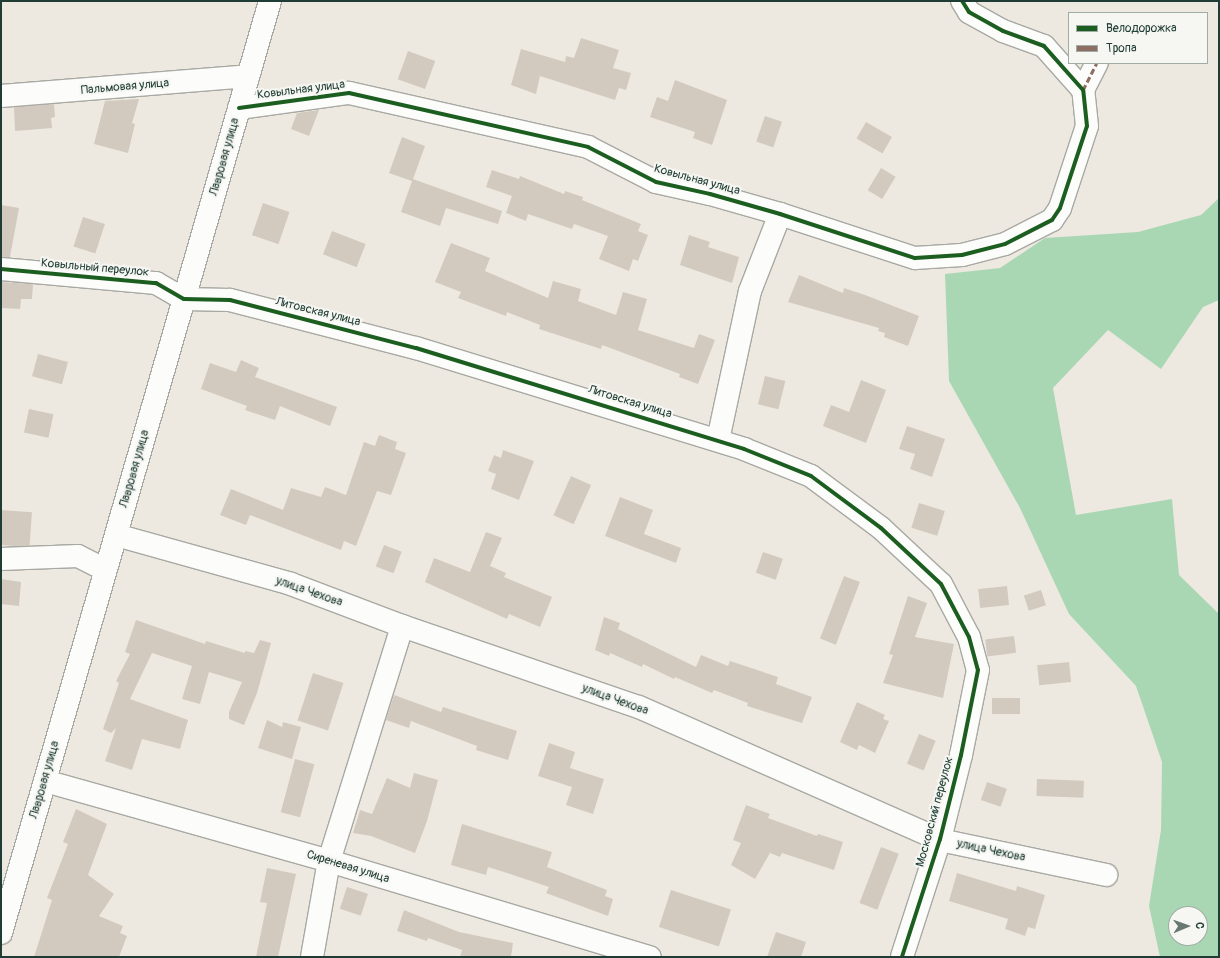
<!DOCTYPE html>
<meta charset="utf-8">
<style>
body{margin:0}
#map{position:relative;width:1220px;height:958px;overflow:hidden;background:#eee9e0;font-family:Pangolin,sans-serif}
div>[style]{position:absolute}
.green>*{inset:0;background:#aad7b3}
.building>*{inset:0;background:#d2cabf;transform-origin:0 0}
.roads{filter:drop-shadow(1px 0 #a8a9a3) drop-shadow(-1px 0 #a8a9a3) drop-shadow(0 1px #a8a9a3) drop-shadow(0 -1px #a8a9a3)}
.minor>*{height:22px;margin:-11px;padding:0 11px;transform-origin:11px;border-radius:11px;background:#fcfcfa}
.quiet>*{height:3px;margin-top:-1.5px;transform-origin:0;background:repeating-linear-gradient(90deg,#8d6e63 0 6px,transparent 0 9px)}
.cycleway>*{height:4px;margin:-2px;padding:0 2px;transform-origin:2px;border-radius:2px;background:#1b5e20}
span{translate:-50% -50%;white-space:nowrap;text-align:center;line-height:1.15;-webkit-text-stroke:4px #f6f6f2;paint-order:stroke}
.street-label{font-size:12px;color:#1f3d34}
.frame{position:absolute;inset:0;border:2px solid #1f3d34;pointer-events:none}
.legend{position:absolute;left:1068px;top:12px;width:140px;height:52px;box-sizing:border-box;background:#f6f6f2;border:1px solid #a0aca6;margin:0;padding:5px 7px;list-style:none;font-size:12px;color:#1f3d34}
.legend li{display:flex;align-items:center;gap:8px;height:20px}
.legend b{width:20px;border:1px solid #a0aca6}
.north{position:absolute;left:1168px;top:906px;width:40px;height:40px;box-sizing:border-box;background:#f6f6f2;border:1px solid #a0aca6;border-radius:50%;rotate:88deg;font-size:11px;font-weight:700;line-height:16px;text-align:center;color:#1f3d34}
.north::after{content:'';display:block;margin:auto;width:14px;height:18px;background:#677970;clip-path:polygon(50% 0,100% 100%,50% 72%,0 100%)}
</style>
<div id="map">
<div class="green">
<div style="clip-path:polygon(evenodd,1219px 198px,1219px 300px,1203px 307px,1161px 369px,1108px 330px,1053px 388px,1076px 515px,1172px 499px,1179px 575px,1219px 614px,1219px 957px,1160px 957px,1149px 906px,1161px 830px,1162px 762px,1136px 686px,1069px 614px,1020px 508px,949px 381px,945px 274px,1000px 268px,1045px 238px,1138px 232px,1201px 215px,1219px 198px,1176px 914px,1200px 914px,1200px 938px,1176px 938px,1176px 914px)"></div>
</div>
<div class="building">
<div style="clip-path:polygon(581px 38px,619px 50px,613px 68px,631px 73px,626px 90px,619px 88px,615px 100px,540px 76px,536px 94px,511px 85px,521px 49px,565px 62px,566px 56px,574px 58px)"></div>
<div style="left:408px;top:51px;width:29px;height:30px;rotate:20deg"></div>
<div style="clip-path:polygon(675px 80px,727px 100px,712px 145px,693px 138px,695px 132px,650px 117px,657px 97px,668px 101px)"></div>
<div style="clip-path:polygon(139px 99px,132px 123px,135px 124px,128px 153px,94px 144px,105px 101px)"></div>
<div style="clip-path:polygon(54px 104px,55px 117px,51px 118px,52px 128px,15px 131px,14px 107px)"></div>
<div style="clip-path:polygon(319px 110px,309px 136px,291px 129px,297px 113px)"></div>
<div style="left:765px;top:116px;width:18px;height:27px;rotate:19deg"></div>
<div style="left:866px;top:122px;width:30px;height:19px;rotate:30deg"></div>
<div style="clip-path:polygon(402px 137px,425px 146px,413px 179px,502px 211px,498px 224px,446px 208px,440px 226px,401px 212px,412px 181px,389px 173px)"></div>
<div style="left:881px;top:168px;width:17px;height:26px;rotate:31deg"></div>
<div style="clip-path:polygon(492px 170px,519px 179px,520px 176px,564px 194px,565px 191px,583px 197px,582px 200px,641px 224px,638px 231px,648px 235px,638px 261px,633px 259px,629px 271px,599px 259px,608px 236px,574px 224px,572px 229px,528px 214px,526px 221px,506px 213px,512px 196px,486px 187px)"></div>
<div style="left:263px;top:203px;width:28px;height:34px;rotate:19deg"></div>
<div style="clip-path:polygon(1px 205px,19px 208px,10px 257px,1px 257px)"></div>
<div style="left:83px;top:217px;width:23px;height:31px;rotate:18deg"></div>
<div style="left:332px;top:231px;width:36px;height:25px;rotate:21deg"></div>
<div style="clip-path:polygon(689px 235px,710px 242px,708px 247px,739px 257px,732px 283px,680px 265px)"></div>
<div style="clip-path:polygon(451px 243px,490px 258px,485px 271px,548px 298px,553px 281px,581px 289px,578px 301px,616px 315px,623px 292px,647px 299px,638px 330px,694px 348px,699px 334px,715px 340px,698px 384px,679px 377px,680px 374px,602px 345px,601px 349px,539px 329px,540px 325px,507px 312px,506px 316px,458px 298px,461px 292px,435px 282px)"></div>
<div style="clip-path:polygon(799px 275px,843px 293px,844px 288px,865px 295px,919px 316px,908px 346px,884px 337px,885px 333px,878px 331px,879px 328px,788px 302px)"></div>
<div style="clip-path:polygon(1px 282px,33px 284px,32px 299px,21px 299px,20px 309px,1px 308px)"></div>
<div style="left:38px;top:354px;width:31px;height:23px;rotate:15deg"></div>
<div style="clip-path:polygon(241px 360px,259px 368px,255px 377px,337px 407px,330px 426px,280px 406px,275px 420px,245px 410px,247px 406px,201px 389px,210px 363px,236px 372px)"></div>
<div style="left:765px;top:376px;width:21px;height:29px;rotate:14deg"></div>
<div style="clip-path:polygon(861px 380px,886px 390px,866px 443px,823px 426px,831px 405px,849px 412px)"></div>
<div style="left:29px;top:409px;width:25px;height:24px;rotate:12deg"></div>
<div style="clip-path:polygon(907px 426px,945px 439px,932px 477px,910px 469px,915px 454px,899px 449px)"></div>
<div style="clip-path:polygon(379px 435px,397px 442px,395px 449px,406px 453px,391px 495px,377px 491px,356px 546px,344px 541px,341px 550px,250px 515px,246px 525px,220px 515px,231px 489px,283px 510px,291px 488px,321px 497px,325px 487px,346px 495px,364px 442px,375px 446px)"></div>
<div style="clip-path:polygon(503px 450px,534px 461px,519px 500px,491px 489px,496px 474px,488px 471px,494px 455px,501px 458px)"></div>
<div style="left:571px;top:476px;width:22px;height:43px;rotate:24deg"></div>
<div style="clip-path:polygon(620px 497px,653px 510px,644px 534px,681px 548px,676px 563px,605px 536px)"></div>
<div style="left:919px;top:503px;width:27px;height:26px;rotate:17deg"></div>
<div style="left:1px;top:510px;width:31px;height:35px;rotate:4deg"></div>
<div style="clip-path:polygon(486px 532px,502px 538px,490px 566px,506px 573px,504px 577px,552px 597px,540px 627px,509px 614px,507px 619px,425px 582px,434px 558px,470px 572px)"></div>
<div style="left:384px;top:545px;width:19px;height:23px;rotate:21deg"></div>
<div style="left:763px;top:552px;width:21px;height:22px;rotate:19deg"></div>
<div style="left:844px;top:576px;width:17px;height:67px;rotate:21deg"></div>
<div style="clip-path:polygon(1px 579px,21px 582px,19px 606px,1px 604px)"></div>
<div style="left:1007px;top:586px;width:19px;height:29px;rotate:84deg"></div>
<div style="left:1041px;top:590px;width:16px;height:18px;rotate:72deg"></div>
<div style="clip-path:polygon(908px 596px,927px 603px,915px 637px,954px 644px,943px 698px,883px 683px,893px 655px,889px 654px)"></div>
<div style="clip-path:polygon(604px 617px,620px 623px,618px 629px,696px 667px,701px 655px,728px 666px,730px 661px,778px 677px,776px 684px,812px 697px,802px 723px,747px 706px,748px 703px,714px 690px,712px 693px,675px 677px,674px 679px,643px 664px,642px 667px,610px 653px,609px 656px,595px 650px)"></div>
<div style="clip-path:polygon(136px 620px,205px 644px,206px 641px,245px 653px,245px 651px,254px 653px,260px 640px,271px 643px,257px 693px,244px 725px,229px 719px,229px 712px,242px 682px,209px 672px,200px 704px,182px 699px,192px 666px,152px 653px,130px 699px,188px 720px,180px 749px,142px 739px,132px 770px,105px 761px,116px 728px,111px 733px,103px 729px,119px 683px,116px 681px,130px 654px,125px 652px)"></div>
<div style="left:1014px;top:636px;width:17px;height:29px;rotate:83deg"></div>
<div style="left:1069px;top:662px;width:20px;height:32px;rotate:84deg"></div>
<div style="left:313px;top:673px;width:32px;height:50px;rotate:18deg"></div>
<div style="clip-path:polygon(394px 695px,441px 712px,443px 707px,517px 731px,508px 760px,476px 750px,477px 746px,411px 721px,409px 728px,386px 720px)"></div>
<div style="left:992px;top:698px;width:28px;height:16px"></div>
<div style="clip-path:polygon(857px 702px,885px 715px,883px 719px,889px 721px,875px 753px,859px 745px,857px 750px,840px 742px)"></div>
<div style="clip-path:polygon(267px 720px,282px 727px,283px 722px,301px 727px,292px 759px,258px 748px)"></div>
<div style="left:919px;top:734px;width:18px;height:32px;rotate:22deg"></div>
<div style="clip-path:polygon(549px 743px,575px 752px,570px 768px,604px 779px,593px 814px,566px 805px,572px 787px,538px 776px)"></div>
<div style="left:295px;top:759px;width:20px;height:55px;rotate:15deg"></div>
<div style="clip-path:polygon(414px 773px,438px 780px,427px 821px,415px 853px,371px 836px,353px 833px,360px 810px,372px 814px,387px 778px,410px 788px)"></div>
<div style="left:1037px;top:779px;width:47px;height:17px;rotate:2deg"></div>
<div style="left:987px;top:782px;width:21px;height:19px;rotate:19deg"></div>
<div style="clip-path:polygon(746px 805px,770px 814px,768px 818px,817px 836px,818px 834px,843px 842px,834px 870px,782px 853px,780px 857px,770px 853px,755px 879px,731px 865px,741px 843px,733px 840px)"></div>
<div style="clip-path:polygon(76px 809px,107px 824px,88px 875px,114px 894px,99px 916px,123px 926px,120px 933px,127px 936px,119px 957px,34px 957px,52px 900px,47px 898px,68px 844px,63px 842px)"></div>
<div style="clip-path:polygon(462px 824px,552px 852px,547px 867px,607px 890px,605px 896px,613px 899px,608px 916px,546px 893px,549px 887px,504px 872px,488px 867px,486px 875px,451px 865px)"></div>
<div style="left:881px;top:847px;width:19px;height:60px;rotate:21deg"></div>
<div style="clip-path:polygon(267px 868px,296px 874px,278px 957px,256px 957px,267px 903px,260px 902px)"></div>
<div style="clip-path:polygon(957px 873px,1016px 891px,1017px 886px,1045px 895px,1035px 929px,1028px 927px,1025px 936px,1005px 929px,1008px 919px,949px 901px)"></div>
<div style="left:347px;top:887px;width:22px;height:23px;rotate:18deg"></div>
<div style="left:671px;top:890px;width:63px;height:39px;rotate:18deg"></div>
<div style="clip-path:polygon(404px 910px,459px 932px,513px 943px,511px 957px,460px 957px,462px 950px,428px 938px,427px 941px,397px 931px)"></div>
<div style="clip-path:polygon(776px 932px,806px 942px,801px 957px,767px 957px)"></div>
</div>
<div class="roads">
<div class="minor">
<div style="left:1083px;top:90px;width:30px;rotate:-63deg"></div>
<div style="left:1px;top:96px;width:248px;rotate:-4.6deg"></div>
<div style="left:239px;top:108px;width:111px;rotate:-7.8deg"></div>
<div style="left:349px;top:93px;width:245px;rotate:12.7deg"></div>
<div style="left:588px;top:147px;width:76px;rotate:27.2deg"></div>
<div style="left:656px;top:182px;width:55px;rotate:12.5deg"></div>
<div style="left:710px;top:194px;width:73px;rotate:15.9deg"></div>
<div style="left:780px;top:214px;width:142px;rotate:18.1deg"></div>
<div style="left:915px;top:258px;width:47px;rotate:-3.7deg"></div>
<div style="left:962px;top:255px;width:44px;rotate:-14.3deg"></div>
<div style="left:1005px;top:244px;width:53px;rotate:-27.1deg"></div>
<div style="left:1052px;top:220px;width:14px;rotate:-56deg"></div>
<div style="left:1060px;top:208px;width:86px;rotate:-71.8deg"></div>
<div style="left:1087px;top:126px;width:36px;rotate:-96deg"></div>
<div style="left:1083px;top:90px;width:59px;rotate:-131.6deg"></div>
<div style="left:1044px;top:46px;width:44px;rotate:-159.9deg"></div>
<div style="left:1003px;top:31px;width:39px;rotate:-151deg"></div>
<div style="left:969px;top:12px;width:13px;rotate:-122deg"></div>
<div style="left:1px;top:269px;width:156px;rotate:5.2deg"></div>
<div style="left:156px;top:283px;width:32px;rotate:30deg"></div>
<div style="left:184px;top:299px;width:46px;rotate:1.2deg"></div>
<div style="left:230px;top:300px;width:192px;rotate:14.5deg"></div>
<div style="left:416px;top:348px;width:343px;rotate:17.1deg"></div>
<div style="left:744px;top:449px;width:72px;rotate:21.9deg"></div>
<div style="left:811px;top:476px;width:87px;rotate:36.6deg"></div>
<div style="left:881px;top:528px;width:82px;rotate:43deg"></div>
<div style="left:941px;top:584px;width:60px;rotate:62.2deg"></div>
<div style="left:969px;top:637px;width:34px;rotate:75deg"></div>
<div style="left:978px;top:670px;width:87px;rotate:101.3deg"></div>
<div style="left:961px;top:755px;width:87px;rotate:104deg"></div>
<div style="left:940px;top:839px;width:124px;rotate:107.9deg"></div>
<div style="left:718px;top:440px;width:152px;rotate:-77.9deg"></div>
<div style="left:750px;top:291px;width:83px;rotate:-68.7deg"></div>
<div style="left:116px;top:535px;width:182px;rotate:15.6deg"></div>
<div style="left:291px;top:584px;width:119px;rotate:20.7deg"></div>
<div style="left:402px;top:626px;width:250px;rotate:18.9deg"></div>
<div style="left:639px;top:707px;width:329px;rotate:23.8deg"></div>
<div style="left:940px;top:840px;width:170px;rotate:11.9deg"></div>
<div style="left:1px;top:559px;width:77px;rotate:-2.2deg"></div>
<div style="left:78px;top:556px;width:31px;rotate:27deg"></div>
<div style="left:45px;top:781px;width:295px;rotate:15.7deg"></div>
<div style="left:329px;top:861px;width:335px;rotate:16.7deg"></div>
<div style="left:1px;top:933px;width:970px;rotate:-73.9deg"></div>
<div style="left:312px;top:957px;width:97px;rotate:-80deg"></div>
<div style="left:329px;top:861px;width:246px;rotate:-72.7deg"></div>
</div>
</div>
<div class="quiet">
<div style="left:1083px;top:90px;width:30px;rotate:-63deg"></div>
</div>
<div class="cycleway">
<div style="left:239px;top:108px;width:111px;rotate:-7.8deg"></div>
<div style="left:349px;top:93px;width:245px;rotate:12.7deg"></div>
<div style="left:588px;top:147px;width:76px;rotate:27.2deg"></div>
<div style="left:656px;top:182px;width:55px;rotate:12.5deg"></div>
<div style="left:710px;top:194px;width:73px;rotate:15.9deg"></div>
<div style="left:780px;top:214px;width:142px;rotate:18.1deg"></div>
<div style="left:915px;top:258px;width:47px;rotate:-3.7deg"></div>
<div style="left:962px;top:255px;width:44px;rotate:-14.3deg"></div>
<div style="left:1005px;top:244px;width:53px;rotate:-27.1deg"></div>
<div style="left:1052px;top:220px;width:14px;rotate:-56deg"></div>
<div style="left:1060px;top:208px;width:86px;rotate:-71.8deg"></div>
<div style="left:1087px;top:126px;width:36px;rotate:-96deg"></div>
<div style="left:1083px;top:90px;width:59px;rotate:-131.6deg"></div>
<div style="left:1044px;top:46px;width:44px;rotate:-159.9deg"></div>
<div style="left:1003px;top:31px;width:39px;rotate:-151deg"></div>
<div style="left:969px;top:12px;width:13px;rotate:-122deg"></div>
<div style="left:1px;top:269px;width:156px;rotate:5.2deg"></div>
<div style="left:156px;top:283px;width:32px;rotate:30deg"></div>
<div style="left:184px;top:299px;width:46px;rotate:1.2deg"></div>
<div style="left:230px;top:300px;width:192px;rotate:14.5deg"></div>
<div style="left:416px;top:348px;width:343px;rotate:17.1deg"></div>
<div style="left:744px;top:449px;width:72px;rotate:21.9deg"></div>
<div style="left:811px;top:476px;width:87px;rotate:36.6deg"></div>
<div style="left:881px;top:528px;width:82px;rotate:43deg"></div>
<div style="left:941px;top:584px;width:60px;rotate:62.2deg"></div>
<div style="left:969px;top:637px;width:34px;rotate:75deg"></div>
<div style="left:978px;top:670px;width:87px;rotate:101.3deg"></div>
<div style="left:961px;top:755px;width:87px;rotate:104deg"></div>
<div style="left:940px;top:839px;width:124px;rotate:107.9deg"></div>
</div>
<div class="street-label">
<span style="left:125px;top:87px;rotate:-5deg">Пальмовая улица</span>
<span style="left:301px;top:90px;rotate:-7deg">Ковыльная улица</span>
<span style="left:225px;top:157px;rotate:-74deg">Лавровая улица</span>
<span style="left:697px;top:180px;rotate:15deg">Ковыльная улица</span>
<span style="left:95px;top:268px;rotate:5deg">Ковыльный переулок</span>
<span style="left:318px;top:312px;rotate:14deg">Литовская улица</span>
<span style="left:630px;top:402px;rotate:17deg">Литовская улица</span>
<span style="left:135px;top:469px;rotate:-74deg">Лавровая улица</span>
<span style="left:309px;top:592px;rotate:19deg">улица Чехова</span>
<span style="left:615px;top:700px;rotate:20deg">улица Чехова</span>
<span style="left:45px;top:780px;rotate:-74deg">Лавровая улица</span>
<span style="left:935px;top:812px;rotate:-75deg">Московский переулок</span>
<span style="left:991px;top:851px;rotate:12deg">улица Чехова</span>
<span style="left:348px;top:867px;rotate:17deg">Сиреневая улица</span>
</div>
<div class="frame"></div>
<ul class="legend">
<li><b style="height:5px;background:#1b5e20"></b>Велодорожка</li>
<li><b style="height:5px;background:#8d6e63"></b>Тропа</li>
</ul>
<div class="north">С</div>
</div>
